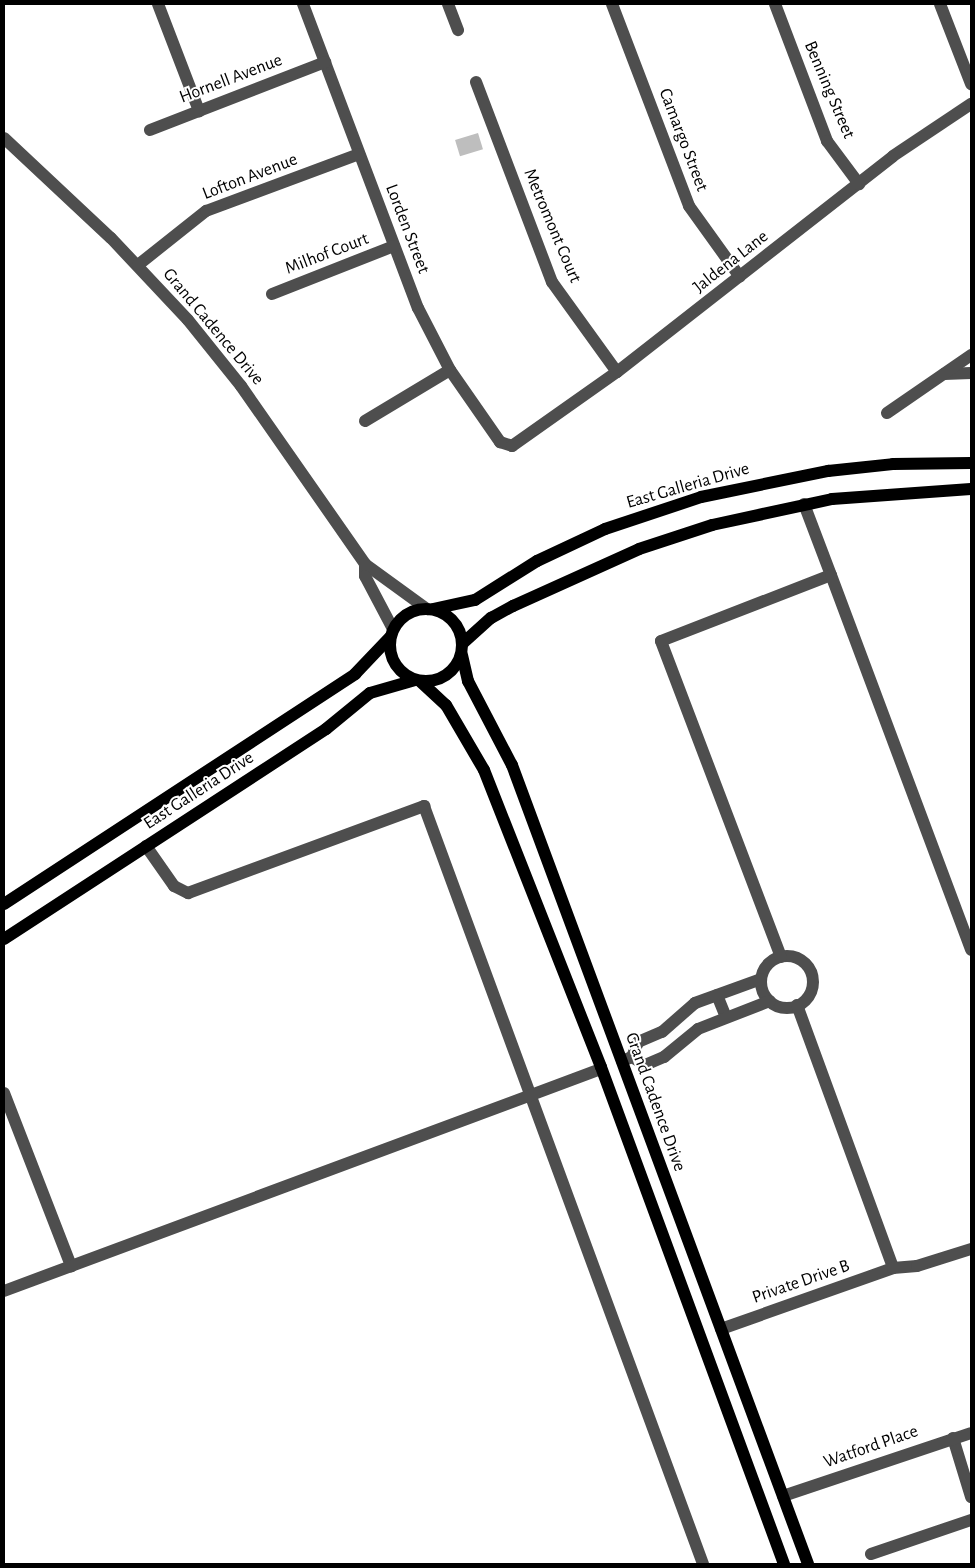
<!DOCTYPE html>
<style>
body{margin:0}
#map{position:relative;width:975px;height:1568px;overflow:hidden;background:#fff;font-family:"Alegreya Sans",sans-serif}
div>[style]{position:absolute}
.building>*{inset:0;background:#bebebe;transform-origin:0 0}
.minor>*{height:12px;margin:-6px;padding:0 6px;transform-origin:6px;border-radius:6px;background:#4e4e4e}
.minor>.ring{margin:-6px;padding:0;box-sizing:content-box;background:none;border:12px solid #4e4e4e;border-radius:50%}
.major>*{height:12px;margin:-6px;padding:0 6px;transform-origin:6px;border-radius:6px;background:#000}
.major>.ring{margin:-6px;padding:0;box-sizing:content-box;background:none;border:12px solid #000;border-radius:50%}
span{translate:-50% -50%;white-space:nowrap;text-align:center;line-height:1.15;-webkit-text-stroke:4px #fff;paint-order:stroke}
.street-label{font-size:18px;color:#000}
.frame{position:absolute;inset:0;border:5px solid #000;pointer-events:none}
</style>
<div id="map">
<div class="building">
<div style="left:478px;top:133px;width:17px;height:24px;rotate:73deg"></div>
</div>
<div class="minor">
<div style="left:158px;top:4px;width:115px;rotate:69deg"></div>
<div style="left:303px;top:4px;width:325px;rotate:69.3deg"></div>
<div style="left:418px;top:308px;width:70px;rotate:62.7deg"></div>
<div style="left:450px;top:370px;width:88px;rotate:55.2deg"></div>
<div style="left:500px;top:442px;width:13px;rotate:18deg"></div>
<div style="left:512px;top:446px;width:128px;rotate:-35.2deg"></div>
<div style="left:617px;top:372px;width:350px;rotate:-38deg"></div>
<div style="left:893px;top:156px;width:94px;rotate:-33.7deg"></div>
<div style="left:448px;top:4px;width:28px;rotate:69deg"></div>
<div style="left:612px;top:4px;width:216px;rotate:69.1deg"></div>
<div style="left:689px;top:206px;width:87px;rotate:54.3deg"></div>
<div style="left:775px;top:4px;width:147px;rotate:69.2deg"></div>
<div style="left:827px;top:141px;width:54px;rotate:53.3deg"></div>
<div style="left:940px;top:4px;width:86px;rotate:68.8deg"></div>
<div style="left:476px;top:82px;width:214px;rotate:69.2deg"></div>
<div style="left:552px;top:282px;width:111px;rotate:54.2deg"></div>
<div style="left:150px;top:130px;width:188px;rotate:-21.2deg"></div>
<div style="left:4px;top:138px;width:146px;rotate:43.1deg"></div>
<div style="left:111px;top:238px;width:112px;rotate:46.8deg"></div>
<div style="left:188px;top:320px;width:85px;rotate:51.2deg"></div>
<div style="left:241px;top:386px;width:217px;rotate:55.1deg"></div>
<div style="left:365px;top:564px;width:77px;rotate:36deg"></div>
<div style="left:138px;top:265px;width:87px;rotate:-38.5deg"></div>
<div style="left:206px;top:211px;width:163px;rotate:-20.4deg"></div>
<div style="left:272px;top:294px;width:131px;rotate:-21.5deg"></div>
<div style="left:944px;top:374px;width:27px;rotate:-2deg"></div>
<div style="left:887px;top:413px;width:102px;rotate:-34.6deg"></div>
<div style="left:365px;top:421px;width:99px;rotate:-31deg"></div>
<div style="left:804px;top:504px;width:76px;rotate:69.2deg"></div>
<div style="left:365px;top:564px;width:12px;rotate:90deg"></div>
<div style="left:365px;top:576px;width:60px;rotate:62.2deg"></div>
<div style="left:146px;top:846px;width:49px;rotate:55deg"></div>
<div style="left:174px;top:886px;width:16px;rotate:27deg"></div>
<div style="left:188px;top:893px;width:252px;rotate:-20.2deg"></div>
<div style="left:424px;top:806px;width:808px;rotate:69.79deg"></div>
<div class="ring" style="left:761px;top:956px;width:40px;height:40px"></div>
<div style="left:781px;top:957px;width:338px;rotate:-110.8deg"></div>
<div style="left:661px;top:641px;width:182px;rotate:-21.2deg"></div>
<div style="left:831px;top:575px;width:400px;rotate:69.5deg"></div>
<div style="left:717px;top:995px;width:24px;rotate:68deg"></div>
<div style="left:797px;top:1005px;width:280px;rotate:69.9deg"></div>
<div style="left:632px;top:1057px;width:15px;rotate:32deg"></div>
<div style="left:645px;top:1065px;width:21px;rotate:-23deg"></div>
<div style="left:664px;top:1057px;width:44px;rotate:-39.5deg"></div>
<div style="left:698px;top:1029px;width:77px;rotate:-21.3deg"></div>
<div style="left:622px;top:1061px;width:11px;rotate:-22deg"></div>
<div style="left:632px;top:1057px;width:16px;rotate:-68deg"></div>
<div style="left:638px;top:1042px;width:26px;rotate:-23deg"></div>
<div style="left:662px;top:1032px;width:44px;rotate:-41.3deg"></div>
<div style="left:695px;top:1003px;width:70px;rotate:-20deg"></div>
<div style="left:4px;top:1093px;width:186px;rotate:68.8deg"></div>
<div style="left:4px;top:1291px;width:637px;rotate:-20.4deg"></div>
<div style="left:721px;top:1329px;width:182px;rotate:-19.5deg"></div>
<div style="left:893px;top:1268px;width:24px;rotate:-5deg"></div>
<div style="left:917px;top:1266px;width:57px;rotate:-17.5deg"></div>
<div style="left:953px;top:1438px;width:62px;rotate:73deg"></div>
<div style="left:783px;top:1496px;width:198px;rotate:-18.5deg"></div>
<div style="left:871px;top:1554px;width:106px;rotate:-18.8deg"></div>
</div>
<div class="major">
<div class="ring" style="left:390px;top:609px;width:60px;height:60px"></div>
<div style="left:433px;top:609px;width:43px;rotate:-12.1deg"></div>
<div style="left:475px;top:600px;width:73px;rotate:-32.2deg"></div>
<div style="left:537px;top:561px;width:75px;rotate:-25.2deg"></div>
<div style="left:605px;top:529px;width:101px;rotate:-18.4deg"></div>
<div style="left:701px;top:497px;width:130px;rotate:-11.6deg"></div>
<div style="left:828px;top:471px;width:65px;rotate:-6.1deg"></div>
<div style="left:893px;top:464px;width:78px;rotate:-0.7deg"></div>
<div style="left:463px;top:643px;width:38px;rotate:-42deg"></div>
<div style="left:491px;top:618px;width:25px;rotate:-29deg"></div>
<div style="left:513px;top:606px;width:138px;rotate:-24.3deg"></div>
<div style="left:639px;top:549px;width:77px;rotate:-18.2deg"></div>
<div style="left:712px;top:525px;width:123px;rotate:-12.2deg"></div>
<div style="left:832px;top:499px;width:139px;rotate:-4.1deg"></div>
<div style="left:462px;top:655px;width:27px;rotate:77deg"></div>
<div style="left:468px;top:681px;width:95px;rotate:62.4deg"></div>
<div style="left:512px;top:765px;width:852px;rotate:69.67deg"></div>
<div style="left:421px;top:682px;width:34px;rotate:43deg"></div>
<div style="left:446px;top:705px;width:75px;rotate:59.7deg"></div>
<div style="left:484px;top:770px;width:319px;rotate:68.5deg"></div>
<div style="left:601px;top:1067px;width:530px;rotate:69.79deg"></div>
<div style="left:4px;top:904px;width:420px;rotate:-33.2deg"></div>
<div style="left:355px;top:674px;width:52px;rotate:-46.5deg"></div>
<div style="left:4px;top:939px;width:384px;rotate:-33.1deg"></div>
<div style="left:326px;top:729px;width:57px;rotate:-39.3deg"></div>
<div style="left:370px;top:693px;width:47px;rotate:-16.1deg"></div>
</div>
<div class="street-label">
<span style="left:231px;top:79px;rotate:-21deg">Hornell Avenue</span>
<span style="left:829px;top:90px;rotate:67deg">Benning Street</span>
<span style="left:683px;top:140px;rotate:69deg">Camargo Street</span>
<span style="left:250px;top:177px;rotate:-21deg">Lofton Avenue</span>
<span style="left:552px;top:226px;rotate:67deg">Metromont Court</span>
<span style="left:407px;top:229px;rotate:69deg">Lorden Street</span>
<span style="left:327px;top:254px;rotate:-21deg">Milhof Court</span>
<span style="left:731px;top:262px;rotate:-38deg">Jaldena Lane</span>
<span style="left:213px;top:327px;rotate:50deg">Grand Cadence Drive</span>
<span style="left:688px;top:486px;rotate:-16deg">East Galleria Drive</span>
<span style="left:199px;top:791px;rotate:-33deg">East Galleria Drive</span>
<span style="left:655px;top:1102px;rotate:70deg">Grand Cadence Drive</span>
<span style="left:801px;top:1282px;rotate:-19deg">Private Drive B</span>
<span style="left:871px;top:1447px;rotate:-19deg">Watford Place</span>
</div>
<div class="frame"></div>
</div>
